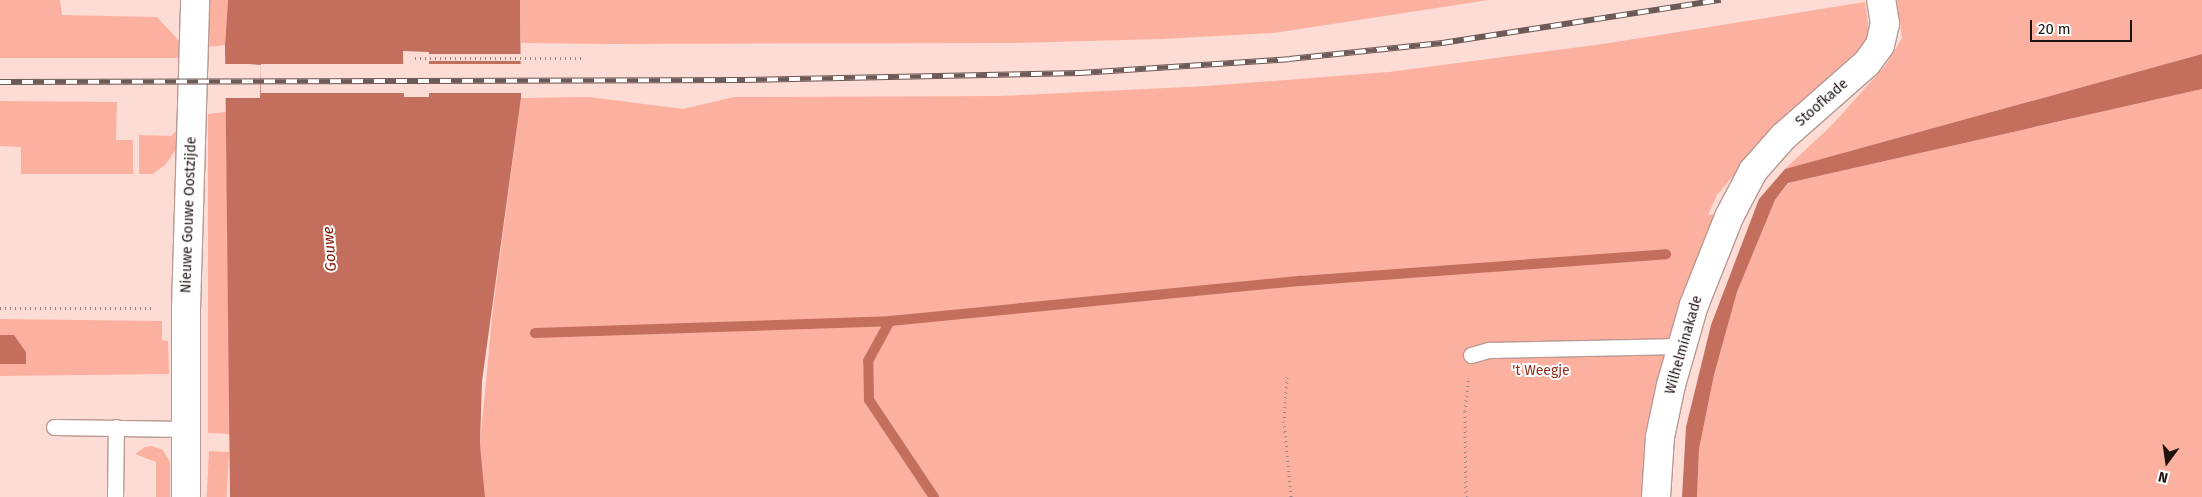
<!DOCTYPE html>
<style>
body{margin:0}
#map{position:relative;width:2202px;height:497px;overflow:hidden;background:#fddcd5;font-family:"Fira Sans",sans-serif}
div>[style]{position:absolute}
.green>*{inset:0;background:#fcb0a0;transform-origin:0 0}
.water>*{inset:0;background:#c46f5d}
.pier>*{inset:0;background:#fddcd5;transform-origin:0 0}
.stream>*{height:10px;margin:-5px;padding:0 5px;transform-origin:5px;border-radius:5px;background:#c46f5d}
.path>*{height:3px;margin-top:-1.5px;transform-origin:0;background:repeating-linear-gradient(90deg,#9b837e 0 1px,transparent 0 5px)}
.roads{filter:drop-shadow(1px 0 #b89992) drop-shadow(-1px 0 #b89992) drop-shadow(0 1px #b89992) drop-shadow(0 -1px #b89992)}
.lane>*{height:15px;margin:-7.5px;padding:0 7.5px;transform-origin:7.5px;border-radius:7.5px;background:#fff}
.street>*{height:28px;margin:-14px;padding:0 14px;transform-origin:14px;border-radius:14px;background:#fff}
.rail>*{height:5.5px;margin-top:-2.75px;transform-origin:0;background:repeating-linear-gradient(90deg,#fff 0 11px,#6d5a55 0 22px);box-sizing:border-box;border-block:1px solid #6d5a55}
span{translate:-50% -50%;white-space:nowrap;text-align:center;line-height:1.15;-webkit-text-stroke:4px #fff;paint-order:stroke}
.street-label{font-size:14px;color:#1e1310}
.park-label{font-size:14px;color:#932b19}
.water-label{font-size:15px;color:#821905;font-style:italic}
.north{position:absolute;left:2142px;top:437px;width:50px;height:50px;-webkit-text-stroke:4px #fff;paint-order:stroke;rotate:194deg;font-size:14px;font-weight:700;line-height:20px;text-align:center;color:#1e1310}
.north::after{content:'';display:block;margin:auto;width:18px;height:22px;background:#1e1310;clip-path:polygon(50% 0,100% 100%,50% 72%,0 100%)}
.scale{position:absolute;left:2030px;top:20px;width:102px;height:22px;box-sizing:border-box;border:2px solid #1e1310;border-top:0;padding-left:6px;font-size:15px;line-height:18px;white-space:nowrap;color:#1e1310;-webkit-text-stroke:4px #fff;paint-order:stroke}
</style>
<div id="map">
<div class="green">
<div style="clip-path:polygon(0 0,60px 0,62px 15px,157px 17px,180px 42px,180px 58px,0 58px)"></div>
<div style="clip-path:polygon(207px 0,228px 0,225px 45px,209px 47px)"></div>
<div style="clip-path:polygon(520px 0,1488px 0,1274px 33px,1162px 39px,1013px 43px,611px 44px,521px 43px)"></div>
<div style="clip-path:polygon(1897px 0,2202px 0,2202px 54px,1785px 169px,1832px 125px,1885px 66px,1902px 38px)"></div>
<div style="clip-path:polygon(1865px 2px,1869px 30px,1865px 44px,1780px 121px,1717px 195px,1708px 215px,1715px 214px,1684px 318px,1667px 497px,485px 497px,480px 444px,493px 308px,521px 98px,589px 97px,683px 109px,734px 97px,1000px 96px,1207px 86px,1389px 72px,1603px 44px)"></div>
<div style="clip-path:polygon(2202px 89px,2202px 497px,1697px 497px,1699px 449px,1714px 375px,1737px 292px,1775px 200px,1789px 183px)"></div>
<div style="clip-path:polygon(0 101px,117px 102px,116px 140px,133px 140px,133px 174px,21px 174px,21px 147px,0 146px)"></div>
<div style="clip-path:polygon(226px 112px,230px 434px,208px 433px,208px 114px)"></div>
<div style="clip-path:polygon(183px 124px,176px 149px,166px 164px,153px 174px,139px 174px,139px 135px,171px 136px)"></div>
<div style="clip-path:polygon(0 319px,162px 321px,162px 340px,168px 341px,169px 374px,0 376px,0 364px,26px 364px,26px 352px,14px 335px,0 335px)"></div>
<div style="clip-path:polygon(152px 446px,163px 450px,170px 462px,170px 497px,156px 497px,156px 462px,135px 454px,145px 447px)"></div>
<div style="left:209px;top:451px;width:20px;height:46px;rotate:3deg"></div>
</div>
<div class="water">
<div style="clip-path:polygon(evenodd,228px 0,520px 0,521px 98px,482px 381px,480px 444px,485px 497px,230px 497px,225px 45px,228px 0,403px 51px,429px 52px,429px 97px,404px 97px,403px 51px,228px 0,248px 64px,261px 65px,260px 98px,248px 98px,248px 64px)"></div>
<div style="clip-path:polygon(2202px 54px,2202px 89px,1788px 183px,1775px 200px,1737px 292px,1714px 375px,1699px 449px,1697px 497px,1682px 497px,1686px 427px,1711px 325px,1759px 199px,1785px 169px)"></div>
<div style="clip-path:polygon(0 335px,14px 335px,26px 352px,26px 364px,0 364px)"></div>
</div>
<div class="pier">
<div style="left:429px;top:54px;width:94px;height:7px"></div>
<div style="left:248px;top:64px;width:34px;height:24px;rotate:90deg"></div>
<div style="left:406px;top:64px;width:29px;height:145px;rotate:90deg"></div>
<div style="left:427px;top:64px;width:96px;height:29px"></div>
</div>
<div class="stream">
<div style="left:535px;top:333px;width:355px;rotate:-1.9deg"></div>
<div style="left:934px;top:497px;width:117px;rotate:-123.8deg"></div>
<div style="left:869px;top:400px;width:39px;rotate:-91deg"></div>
<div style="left:868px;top:361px;width:46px;rotate:-61.2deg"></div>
<div style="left:890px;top:321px;width:413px;rotate:-5.6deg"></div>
<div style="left:1301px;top:281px;width:366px;rotate:-4.2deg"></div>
</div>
<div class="path">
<div style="left:415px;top:58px;width:169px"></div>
<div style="left:0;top:308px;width:155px"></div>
<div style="left:1287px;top:377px;width:44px;rotate:93.9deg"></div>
<div style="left:1284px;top:421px;width:76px;rotate:84.7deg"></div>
<div style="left:1466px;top:497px;width:86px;rotate:-90.7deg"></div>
<div style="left:1465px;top:411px;width:31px;rotate:-84deg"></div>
</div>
<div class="roads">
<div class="lane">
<div style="left:1471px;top:355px;width:19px;rotate:-16deg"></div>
<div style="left:1489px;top:350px;width:192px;rotate:-1.2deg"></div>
<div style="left:54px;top:427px;width:132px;rotate:0.9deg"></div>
<div style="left:115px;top:497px;width:70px;rotate:-89.2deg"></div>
</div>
<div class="street">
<div style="left:186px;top:497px;width:188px;rotate:-90deg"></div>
<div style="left:186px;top:309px;width:309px;rotate:-88.3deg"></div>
<div style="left:1656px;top:497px;width:60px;rotate:-86.2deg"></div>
<div style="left:1660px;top:437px;width:53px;rotate:-78.1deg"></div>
<div style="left:1671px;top:385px;width:83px;rotate:-74deg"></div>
<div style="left:1694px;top:305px;width:95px;rotate:-68.3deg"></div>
<div style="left:1729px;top:217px;width:52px;rotate:-62.4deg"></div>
<div style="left:1753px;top:171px;width:45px;rotate:-48.6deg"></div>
<div style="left:1783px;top:137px;width:112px;rotate:-41.4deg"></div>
<div style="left:1867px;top:63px;width:22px;rotate:-54deg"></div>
<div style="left:1880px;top:45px;width:22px;rotate:-77deg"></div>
<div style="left:1885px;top:24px;width:24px;rotate:-99deg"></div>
</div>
</div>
<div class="rail">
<div style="left:0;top:82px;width:745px;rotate:-0.15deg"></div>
<div style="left:745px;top:80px;width:335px;rotate:-1.2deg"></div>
<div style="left:1080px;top:73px;width:209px;rotate:-3.8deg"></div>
<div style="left:1289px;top:59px;width:154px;rotate:-6deg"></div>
<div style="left:1442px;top:43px;width:282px;rotate:-8.8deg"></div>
</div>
<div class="street-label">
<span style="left:1822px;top:103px;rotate:-41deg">Stoofkade</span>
<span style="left:189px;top:215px;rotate:-88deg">Nieuwe Gouwe Oostzijde</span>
<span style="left:1684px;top:345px;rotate:-74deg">Wilhelminakade</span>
</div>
<div class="park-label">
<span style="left:1541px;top:371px">'t Weegje</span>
</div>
<div class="water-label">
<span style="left:330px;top:249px;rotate:-94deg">Gouwe</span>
</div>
<div class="north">N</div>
<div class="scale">20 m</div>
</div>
